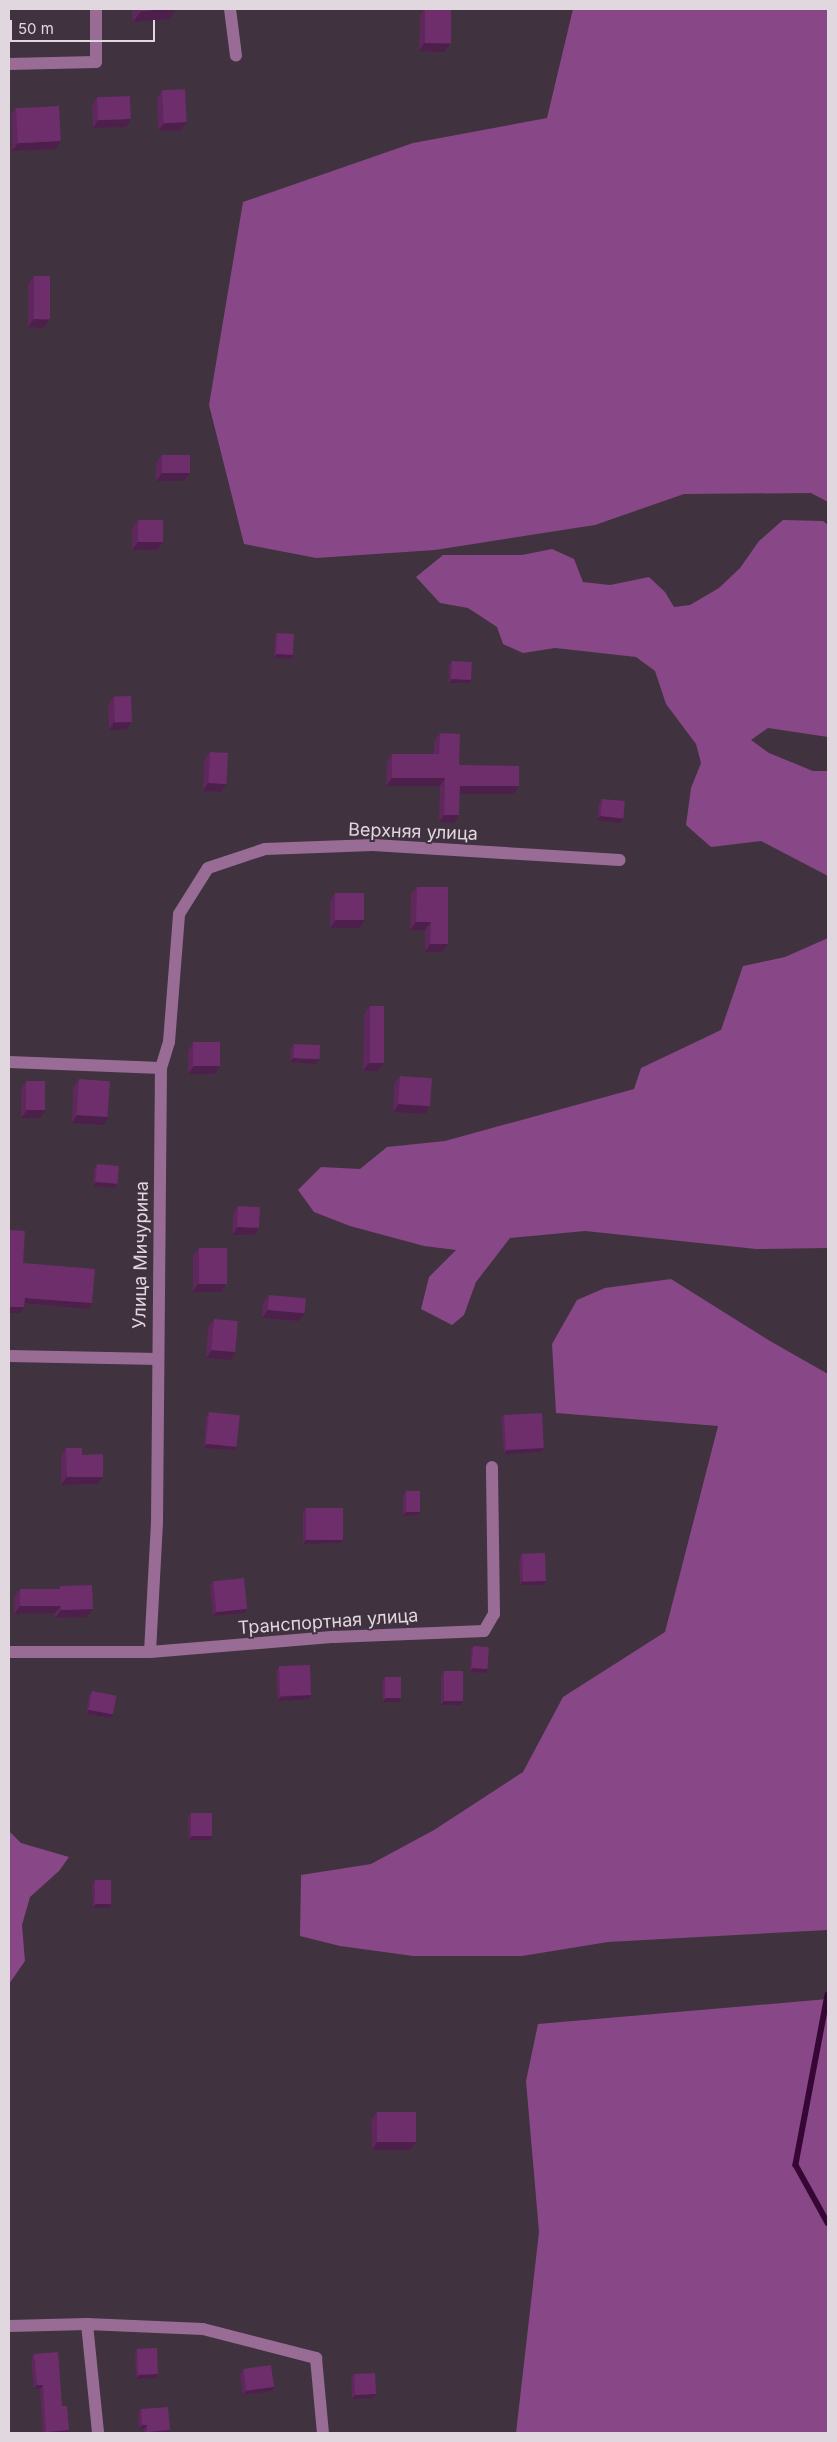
<!DOCTYPE html>
<meta charset="utf-8">
<style>
body{margin:0}
#map{position:relative;width:837px;height:2442px;overflow:hidden;background:#40323f;font-family:Inter,sans-serif}
div>[style]{position:absolute}
.forest>*{inset:0;background:#884786}
.stream>*{height:5.5px;margin:-2.75px;padding:0 2.75px;transform-origin:2.75px;border-radius:2.75px;background:#360635}
.minor>*{height:12px;margin:-6px;padding:0 6px;transform-origin:6px;border-radius:6px;background:#996c96}
.wall>*{inset:0;background:#5e285c}
.shaded-wall>*{inset:0;background:#4c204b}
.building>*{inset:0;background:#6d2e6b;transform-origin:0 0}
span{translate:-50% -50%;white-space:nowrap;text-align:center;line-height:1.15;-webkit-text-stroke:4px #40323f;paint-order:stroke}
.street-label{font-size:18px;color:#e0d7df}
.frame{position:absolute;inset:0;border:10px solid #e0d7df;pointer-events:none}
.scale{position:absolute;left:10px;top:20px;width:145px;height:22px;box-sizing:border-box;border:2px solid #e0d7df;border-top:0;padding-left:6px;font-size:15px;line-height:18px;white-space:nowrap;color:#e0d7df;-webkit-text-stroke:4px #40323f;paint-order:stroke}
</style>
<div id="map">
<div class="forest">
<div style="clip-path:polygon(573px 9px,828px 9px,828px 502px,811px 493px,684px 494px,595px 525px,435px 550px,316px 558px,244px 544px,209px 405px,243px 202px,413px 143px,547px 118px)"></div>
<div style="clip-path:polygon(783px 520px,823px 521px,828px 525px,828px 737px,768px 728px,751px 740px,769px 753px,813px 771px,828px 771px,828px 876px,761px 841px,711px 847px,686px 825px,691px 788px,701px 763px,696px 744px,666px 704px,655px 671px,636px 657px,555px 648px,523px 653px,503px 644px,497px 627px,468px 608px,440px 603px,416px 577px,443px 555px,522px 555px,552px 549px,574px 559px,583px 582px,610px 585px,649px 577px,665px 592px,674px 607px,690px 605px,719px 588px,740px 568px,759px 541px)"></div>
<div style="clip-path:polygon(828px 938px,828px 1248px,756px 1249px,585px 1231px,510px 1238px,476px 1282px,464px 1315px,452px 1325px,421px 1309px,429px 1277px,456px 1250px,424px 1246px,350px 1226px,314px 1212px,298px 1190px,321px 1167px,360px 1169px,387px 1147px,445px 1141px,634px 1089px,641px 1068px,721px 1030px,743px 966px,785px 957px)"></div>
<div style="clip-path:polygon(671px 1279px,770px 1341px,828px 1374px,828px 1930px,608px 1942px,522px 1956px,413px 1956px,340px 1946px,300px 1936px,301px 1875px,371px 1864px,434px 1830px,523px 1772px,563px 1697px,665px 1632px,718px 1426px,556px 1413px,552px 1344px,577px 1300px,605px 1288px)"></div>
<div style="clip-path:polygon(9px 1831px,21px 1843px,69px 1857px,59px 1871px,30px 1897px,22px 1925px,25px 1961px,9px 1984px)"></div>
<div style="clip-path:polygon(828px 1999px,828px 2433px,516px 2433px,539px 2232px,526px 2081px,538px 2024px)"></div>
</div>
<div class="stream">
<div style="left:828px;top:1995px;width:173px;rotate:100.7deg"></div>
<div style="left:796px;top:2165px;width:66px;rotate:61.1deg"></div>
</div>
<div class="minor">
<div style="left:230px;top:9px;width:47px;rotate:82.7deg"></div>
<div style="left:9px;top:64px;width:87px;rotate:-1.3deg"></div>
<div style="left:96px;top:62px;width:53px;rotate:-90deg"></div>
<div style="left:9px;top:1062px;width:152px;rotate:2.3deg"></div>
<div style="left:9px;top:1356px;width:149px;rotate:1.2deg"></div>
<div style="left:9px;top:1652px;width:141px"></div>
<div style="left:150px;top:1652px;width:185px;rotate:-4.7deg"></div>
<div style="left:334px;top:1637px;width:150px;rotate:-2.3deg"></div>
<div style="left:484px;top:1631px;width:20px;rotate:-60deg"></div>
<div style="left:494px;top:1614px;width:147px;rotate:-90.8deg"></div>
<div style="left:150px;top:1652px;width:129px;rotate:-86.9deg"></div>
<div style="left:157px;top:1523px;width:455px;rotate:-89.5deg"></div>
<div style="left:161px;top:1068px;width:27px;rotate:-73deg"></div>
<div style="left:169px;top:1042px;width:128px;rotate:-85.5deg"></div>
<div style="left:179px;top:914px;width:54px;rotate:-57.8deg"></div>
<div style="left:208px;top:868px;width:60px;rotate:-18.4deg"></div>
<div style="left:265px;top:849px;width:108px;rotate:-2.1deg"></div>
<div style="left:373px;top:845px;width:247px;rotate:3.5deg"></div>
<div style="left:87px;top:2324px;width:110px;rotate:84.2deg"></div>
<div style="left:9px;top:2326px;width:78px;rotate:-1.5deg"></div>
<div style="left:87px;top:2324px;width:116px;rotate:2.5deg"></div>
<div style="left:203px;top:2329px;width:117px;rotate:14.4deg"></div>
<div style="left:316px;top:2358px;width:75px;rotate:84.7deg"></div>
</div>
<div class="wall">
<div style="clip-path:polygon(132px 9px,176px 9px,170px 19px,133px 22px)"></div>
<div style="clip-path:polygon(424px 9px,451px 9px,450px 44px,444px 52px,419px 51px,420px 15px)"></div>
<div style="clip-path:polygon(162px 90px,181px 130px,158px 131px,157px 98px)"></div>
<div style="clip-path:polygon(97px 97px,131px 119px,126px 127px,93px 128px,92px 105px)"></div>
<div style="clip-path:polygon(16px 107px,55px 149px,12px 151px,11px 115px)"></div>
<div style="clip-path:polygon(34px 276px,49px 320px,43px 328px,28px 327px,28px 284px)"></div>
<div style="clip-path:polygon(162px 455px,190px 473px,184px 481px,156px 481px,156px 463px)"></div>
<div style="clip-path:polygon(138px 520px,157px 550px,132px 550px,132px 528px)"></div>
<div style="clip-path:polygon(277px 633px,294px 655px,291px 659px,274px 658px,275px 637px)"></div>
<div style="clip-path:polygon(452px 661px,472px 679px,469px 683px,449px 683px,449px 665px)"></div>
<div style="clip-path:polygon(114px 697px,132px 722px,126px 730px,109px 730px,108px 705px)"></div>
<div style="clip-path:polygon(440px 733px,459px 765px,513px 794px,460px 794px,454px 823px,439px 822px,440px 786px,386px 786px,387px 762px,392px 754px,434px 754px,434px 741px)"></div>
<div style="clip-path:polygon(210px 752px,226px 784px,221px 792px,203px 791px,204px 760px)"></div>
<div style="clip-path:polygon(602px 799px,623px 819px,620px 823px,597px 820px,599px 803px)"></div>
<div style="clip-path:polygon(417px 887px,448px 944px,442px 952px,425px 952px,425px 930px,410px 930px,411px 894px)"></div>
<div style="clip-path:polygon(335px 893px,365px 920px,359px 928px,330px 928px,330px 901px)"></div>
<div style="clip-path:polygon(370px 1006px,378px 1071px,363px 1071px,364px 1014px)"></div>
<div style="clip-path:polygon(193px 1043px,215px 1074px,188px 1074px,188px 1051px)"></div>
<div style="clip-path:polygon(294px 1044px,316px 1064px,290px 1062px,291px 1048px)"></div>
<div style="clip-path:polygon(400px 1076px,425px 1114px,393px 1112px,394px 1084px)"></div>
<div style="clip-path:polygon(79px 1079px,109px 1117px,103px 1125px,72px 1123px,73px 1087px)"></div>
<div style="clip-path:polygon(26px 1081px,46px 1110px,40px 1118px,21px 1118px,21px 1089px)"></div>
<div style="clip-path:polygon(97px 1164px,117px 1184px,114px 1188px,93px 1186px,94px 1168px)"></div>
<div style="clip-path:polygon(238px 1206px,254px 1235px,232px 1235px,233px 1214px)"></div>
<div style="clip-path:polygon(10px 1230px,23px 1263px,88px 1309px,25px 1304px,24px 1307px,20px 1313px,9px 1313px,9px 1233px)"></div>
<div style="clip-path:polygon(199px 1248px,221px 1292px,193px 1292px,193px 1256px)"></div>
<div style="clip-path:polygon(269px 1295px,299px 1321px,262px 1318px,263px 1303px)"></div>
<div style="clip-path:polygon(214px 1319px,230px 1360px,206px 1358px,208px 1327px)"></div>
<div style="clip-path:polygon(209px 1412px,238px 1446px,235px 1450px,204px 1448px,206px 1416px)"></div>
<div style="clip-path:polygon(504px 1415px,544px 1448px,541px 1452px,504px 1454px,501px 1419px)"></div>
<div style="clip-path:polygon(66px 1448px,82px 1455px,103px 1477px,97px 1484px,61px 1485px,61px 1456px)"></div>
<div style="clip-path:polygon(406px 1491px,418px 1515px,403px 1516px,403px 1495px)"></div>
<div style="clip-path:polygon(306px 1508px,344px 1539px,341px 1543px,303px 1544px,303px 1512px)"></div>
<div style="clip-path:polygon(522px 1554px,546px 1581px,543px 1585px,520px 1585px,519px 1558px)"></div>
<div style="clip-path:polygon(213px 1581px,247px 1609px,244px 1613px,213px 1616px,210px 1585px)"></div>
<div style="clip-path:polygon(60px 1586px,87px 1617px,55px 1618px,55px 1613px,14px 1614px,14px 1597px,20px 1589px,58px 1589px)"></div>
<div style="clip-path:polygon(473px 1646px,485px 1673px,470px 1672px,471px 1650px)"></div>
<div style="clip-path:polygon(279px 1667px,311px 1695px,309px 1699px,278px 1701px,276px 1671px)"></div>
<div style="clip-path:polygon(444px 1671px,461px 1705px,441px 1705px,441px 1675px)"></div>
<div style="clip-path:polygon(385px 1678px,401px 1698px,398px 1702px,383px 1702px,382px 1682px)"></div>
<div style="clip-path:polygon(92px 1691px,111px 1718px,86px 1714px,89px 1695px)"></div>
<div style="clip-path:polygon(191px 1813px,213px 1836px,210px 1840px,189px 1840px,188px 1817px)"></div>
<div style="clip-path:polygon(95px 1880px,112px 1904px,109px 1908px,93px 1908px,92px 1884px)"></div>
<div style="clip-path:polygon(377px 2112px,416px 2142px,410px 2150px,372px 2150px,371px 2120px)"></div>
<div style="clip-path:polygon(137px 2349px,156px 2378px,136px 2379px,135px 2353px)"></div>
<div style="clip-path:polygon(34px 2354px,69px 2430px,67px 2433px,43px 2433px,40px 2389px,34px 2389px,31px 2358px)"></div>
<div style="clip-path:polygon(243px 2370px,274px 2387px,272px 2391px,243px 2395px,240px 2374px)"></div>
<div style="clip-path:polygon(354px 2374px,373px 2398px,352px 2399px,351px 2378px)"></div>
<div style="clip-path:polygon(141px 2409px,168px 2433px,144px 2433px,144px 2429px,139px 2429px,138px 2413px)"></div>
</div>
<div class="shaded-wall">
<div style="clip-path:polygon(170px 9px,176px 9px,170px 19px,133px 22px,141px 11px)"></div>
<div style="clip-path:polygon(424px 43px,450px 44px,444px 52px,419px 51px)"></div>
<div style="clip-path:polygon(131px 119px,126px 127px,93px 128px,98px 120px)"></div>
<div style="clip-path:polygon(187px 122px,181px 130px,158px 131px,164px 123px)"></div>
<div style="clip-path:polygon(61px 141px,55px 149px,12px 151px,18px 143px)"></div>
<div style="clip-path:polygon(34px 319px,49px 320px,43px 328px,28px 327px)"></div>
<div style="clip-path:polygon(162px 473px,190px 473px,184px 481px,156px 481px)"></div>
<div style="clip-path:polygon(138px 542px,163px 542px,157px 550px,132px 550px)"></div>
<div style="clip-path:polygon(277px 654px,294px 655px,291px 659px,274px 658px)"></div>
<div style="clip-path:polygon(452px 679px,472px 679px,469px 683px,449px 683px)"></div>
<div style="clip-path:polygon(114px 722px,132px 722px,126px 730px,109px 730px)"></div>
<div style="clip-path:polygon(392px 778px,445px 778px,440px 786px,386px 786px)"></div>
<div style="clip-path:polygon(208px 783px,226px 784px,221px 792px,203px 791px)"></div>
<div style="clip-path:polygon(460px 786px,519px 786px,513px 794px,454px 794px)"></div>
<div style="clip-path:polygon(444px 815px,459px 815px,454px 823px,439px 822px)"></div>
<div style="clip-path:polygon(600px 816px,623px 819px,620px 823px,597px 820px)"></div>
<div style="clip-path:polygon(336px 920px,365px 920px,359px 928px,330px 928px)"></div>
<div style="clip-path:polygon(416px 922px,431px 922px,425px 930px,410px 930px)"></div>
<div style="clip-path:polygon(430px 944px,448px 944px,442px 952px,425px 952px)"></div>
<div style="clip-path:polygon(293px 1058px,319px 1060px,316px 1064px,290px 1062px)"></div>
<div style="clip-path:polygon(369px 1063px,383px 1063px,378px 1071px,363px 1071px)"></div>
<div style="clip-path:polygon(194px 1066px,220px 1066px,215px 1074px,188px 1074px)"></div>
<div style="clip-path:polygon(399px 1104px,430px 1106px,425px 1114px,393px 1112px)"></div>
<div style="clip-path:polygon(27px 1110px,46px 1110px,40px 1118px,21px 1118px)"></div>
<div style="clip-path:polygon(77px 1115px,109px 1117px,103px 1125px,72px 1123px)"></div>
<div style="clip-path:polygon(96px 1182px,117px 1184px,114px 1188px,93px 1186px)"></div>
<div style="clip-path:polygon(238px 1227px,260px 1227px,254px 1235px,232px 1235px)"></div>
<div style="clip-path:polygon(198px 1284px,226px 1284px,221px 1292px,193px 1292px)"></div>
<div style="clip-path:polygon(25px 1298px,92px 1303px,88px 1309px,21px 1303px)"></div>
<div style="clip-path:polygon(9px 1307px,24px 1307px,20px 1313px,9px 1313px)"></div>
<div style="clip-path:polygon(268px 1310px,305px 1313px,299px 1321px,262px 1318px)"></div>
<div style="clip-path:polygon(212px 1350px,236px 1352px,230px 1360px,206px 1358px)"></div>
<div style="clip-path:polygon(207px 1444px,238px 1446px,235px 1450px,204px 1448px)"></div>
<div style="clip-path:polygon(544px 1448px,541px 1452px,504px 1454px,507px 1450px)"></div>
<div style="clip-path:polygon(67px 1477px,103px 1477px,97px 1484px,61px 1485px)"></div>
<div style="clip-path:polygon(421px 1511px,418px 1515px,403px 1516px,406px 1512px)"></div>
<div style="clip-path:polygon(344px 1539px,341px 1543px,303px 1544px,306px 1540px)"></div>
<div style="clip-path:polygon(523px 1581px,546px 1581px,543px 1585px,520px 1585px)"></div>
<div style="clip-path:polygon(20px 1606px,61px 1606px,55px 1613px,14px 1614px)"></div>
<div style="clip-path:polygon(93px 1609px,87px 1617px,55px 1618px,61px 1610px)"></div>
<div style="clip-path:polygon(247px 1609px,244px 1613px,213px 1616px,216px 1612px)"></div>
<div style="clip-path:polygon(473px 1668px,488px 1669px,485px 1673px,470px 1672px)"></div>
<div style="clip-path:polygon(311px 1695px,309px 1699px,278px 1701px,281px 1697px)"></div>
<div style="clip-path:polygon(386px 1698px,401px 1698px,398px 1702px,383px 1702px)"></div>
<div style="clip-path:polygon(444px 1701px,463px 1701px,461px 1705px,441px 1705px)"></div>
<div style="clip-path:polygon(89px 1710px,114px 1714px,111px 1718px,86px 1714px)"></div>
<div style="clip-path:polygon(192px 1836px,213px 1836px,210px 1840px,189px 1840px)"></div>
<div style="clip-path:polygon(96px 1904px,112px 1904px,109px 1908px,93px 1908px)"></div>
<div style="clip-path:polygon(377px 2142px,416px 2142px,410px 2150px,372px 2150px)"></div>
<div style="clip-path:polygon(158px 2374px,156px 2378px,136px 2379px,139px 2375px)"></div>
<div style="clip-path:polygon(37px 2385px,43px 2385px,40px 2389px,34px 2389px)"></div>
<div style="clip-path:polygon(274px 2387px,272px 2391px,243px 2395px,246px 2391px)"></div>
<div style="clip-path:polygon(376px 2394px,373px 2398px,352px 2399px,355px 2395px)"></div>
<div style="clip-path:polygon(142px 2425px,147px 2425px,144px 2429px,139px 2429px)"></div>
<div style="clip-path:polygon(69px 2430px,67px 2433px,45px 2433px,46px 2432px)"></div>
<div style="clip-path:polygon(170px 2430px,168px 2433px,146px 2433px,147px 2432px)"></div>
</div>
<div class="building">
<div style="clip-path:polygon(140px 9px,170px 9px,141px 11px)"></div>
<div style="left:425px;top:9px;width:26px;height:34px"></div>
<div style="left:185px;top:89px;width:33px;height:23px;rotate:87deg"></div>
<div style="left:130px;top:96px;width:23px;height:33px;rotate:88deg"></div>
<div style="left:59px;top:106px;width:35px;height:43px;rotate:87deg"></div>
<div style="left:34px;top:276px;width:16px;height:43px"></div>
<div style="left:162px;top:455px;width:28px;height:18px"></div>
<div style="left:138px;top:520px;width:25px;height:22px"></div>
<div style="left:277px;top:633px;width:17px;height:21px;rotate:3deg"></div>
<div style="left:452px;top:661px;width:20px;height:18px;rotate:3deg"></div>
<div style="left:131px;top:696px;width:26px;height:17px;rotate:88deg"></div>
<div style="clip-path:polygon(440px 733px,460px 734px,459px 765px,519px 766px,519px 786px,460px 786px,459px 815px,444px 815px,445px 778px,392px 778px,392px 754px,439px 754px)"></div>
<div style="left:210px;top:752px;width:18px;height:31px;rotate:3deg"></div>
<div style="left:602px;top:799px;width:23px;height:17px;rotate:5deg"></div>
<div style="clip-path:polygon(417px 887px,448px 887px,448px 944px,430px 944px,431px 922px,416px 922px)"></div>
<div style="left:335px;top:893px;width:29px;height:27px"></div>
<div style="left:370px;top:1006px;width:14px;height:57px"></div>
<div style="left:220px;top:1042px;width:24px;height:27px;rotate:90deg"></div>
<div style="left:294px;top:1044px;width:26px;height:14px;rotate:2deg"></div>
<div style="left:400px;top:1076px;width:32px;height:28px;rotate:4deg"></div>
<div style="left:79px;top:1079px;width:31px;height:36px;rotate:4deg"></div>
<div style="left:26px;top:1081px;width:19px;height:29px"></div>
<div style="left:97px;top:1164px;width:22px;height:18px;rotate:5deg"></div>
<div style="left:238px;top:1206px;width:22px;height:21px;rotate:3deg"></div>
<div style="clip-path:polygon(10px 1230px,25px 1231px,23px 1263px,95px 1269px,92px 1303px,25px 1298px,24px 1307px,9px 1307px,9px 1256px)"></div>
<div style="left:199px;top:1248px;width:28px;height:36px"></div>
<div style="left:269px;top:1295px;width:37px;height:15px;rotate:5deg"></div>
<div style="left:214px;top:1319px;width:24px;height:31px;rotate:5deg"></div>
<div style="left:209px;top:1412px;width:31px;height:32px;rotate:6deg"></div>
<div style="left:542px;top:1413px;width:35px;height:38px;rotate:87deg"></div>
<div style="clip-path:polygon(66px 1448px,82px 1448px,82px 1455px,103px 1454px,103px 1477px,67px 1477px)"></div>
<div style="left:406px;top:1491px;width:14px;height:21px"></div>
<div style="left:306px;top:1508px;width:37px;height:32px"></div>
<div style="left:545px;top:1553px;width:28px;height:23px;rotate:88deg"></div>
<div style="left:244px;top:1578px;width:31px;height:31px;rotate:84deg"></div>
<div style="clip-path:polygon(92px 1585px,93px 1609px,61px 1610px,61px 1606px,20px 1606px,20px 1589px,60px 1589px,60px 1586px)"></div>
<div style="left:473px;top:1646px;width:16px;height:22px;rotate:4deg"></div>
<div style="left:310px;top:1665px;width:30px;height:31px;rotate:88deg"></div>
<div style="left:444px;top:1671px;width:19px;height:30px"></div>
<div style="left:401px;top:1677px;width:21px;height:16px;rotate:90deg"></div>
<div style="left:92px;top:1691px;width:25px;height:19px;rotate:11deg"></div>
<div style="left:191px;top:1813px;width:21px;height:23px"></div>
<div style="left:95px;top:1880px;width:16px;height:24px"></div>
<div style="left:377px;top:2112px;width:39px;height:30px"></div>
<div style="left:157px;top:2348px;width:26px;height:20px;rotate:88deg"></div>
<div style="clip-path:polygon(58px 2352px,62px 2406px,67px 2406px,69px 2430px,46px 2432px,43px 2385px,37px 2385px,34px 2354px)"></div>
<div style="left:271px;top:2365px;width:22px;height:28px;rotate:82deg"></div>
<div style="left:375px;top:2373px;width:21px;height:21px;rotate:87deg"></div>
<div style="clip-path:polygon(168px 2407px,170px 2430px,147px 2432px,147px 2425px,142px 2425px,141px 2409px)"></div>
</div>
<div class="street-label">
<span style="left:413px;top:832px;rotate:2deg">Верхняя улица</span>
<span style="left:141px;top:1255px;rotate:-89deg">Улица Мичурина</span>
<span style="left:328px;top:1622px;rotate:-4deg">Транспортная улица</span>
</div>
<div class="frame"></div>
<div class="scale">50 m</div>
</div>
